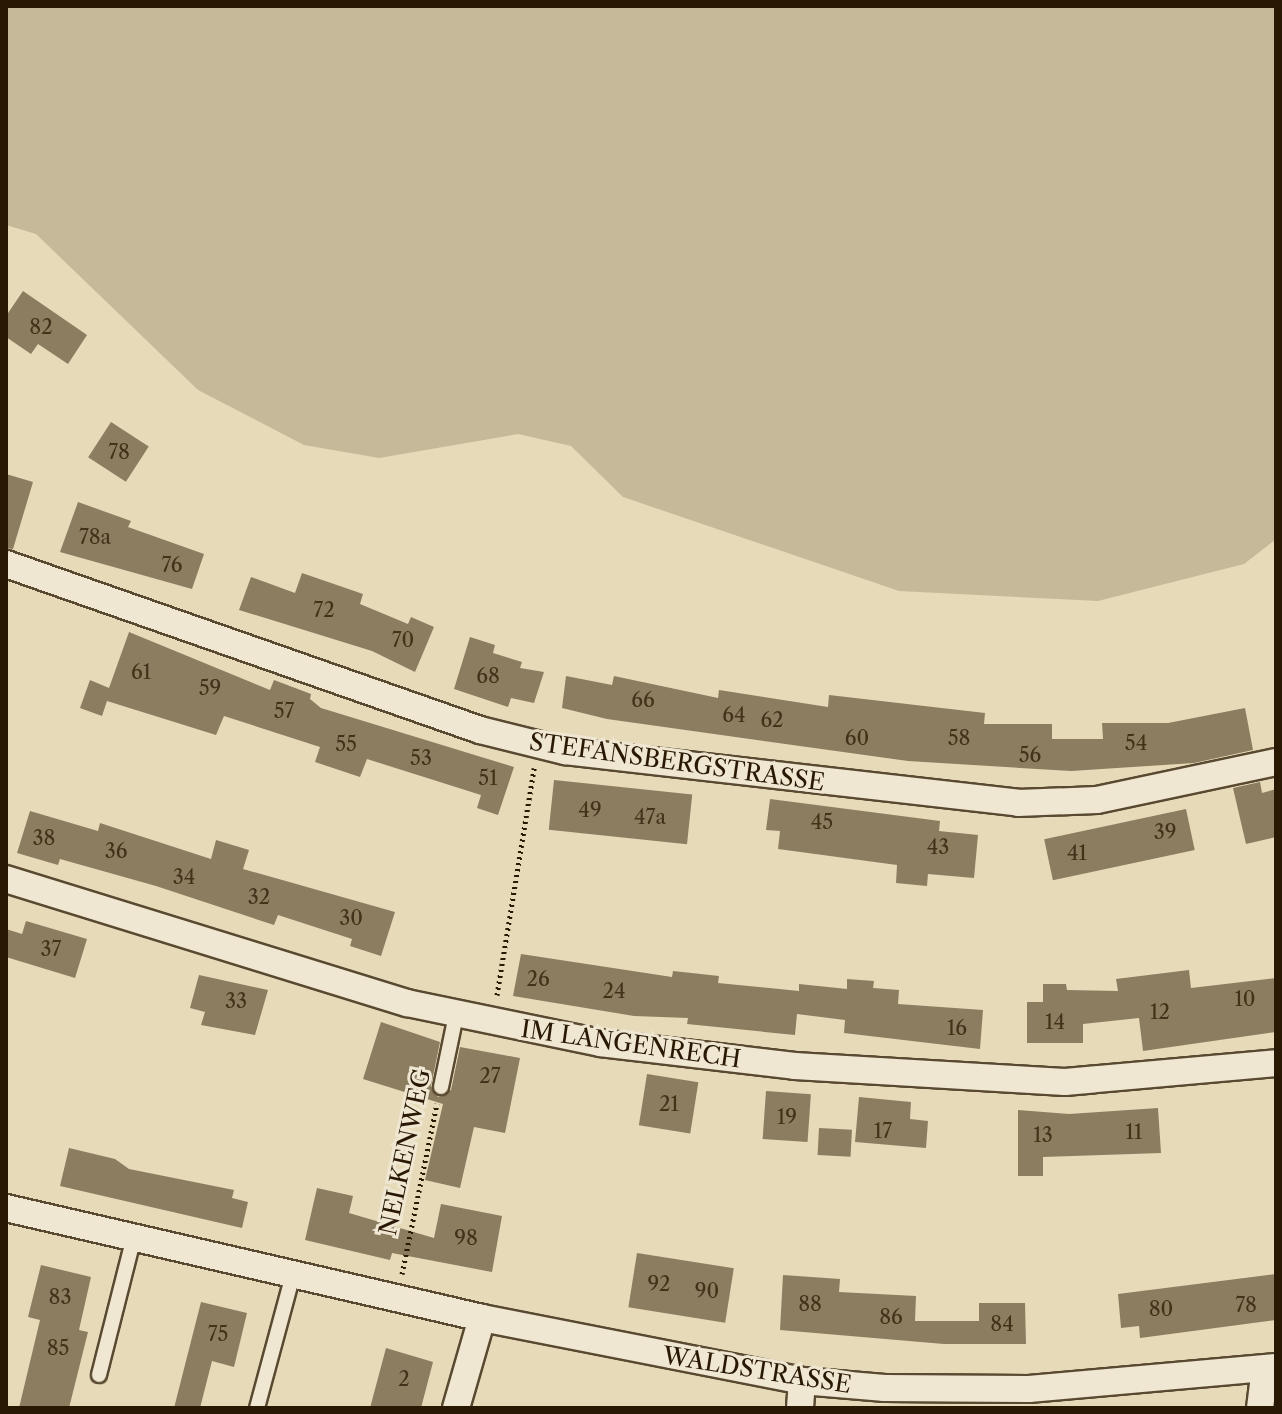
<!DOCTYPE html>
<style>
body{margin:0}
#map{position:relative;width:1282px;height:1414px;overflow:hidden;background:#e6dab9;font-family:"Libre Caslon Text",serif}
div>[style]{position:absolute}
.green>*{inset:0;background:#c6b99a}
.building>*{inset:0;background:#8c7d61;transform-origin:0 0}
.path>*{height:5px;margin-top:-2.5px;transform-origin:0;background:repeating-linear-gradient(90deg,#2a1902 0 2px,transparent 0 6px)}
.roads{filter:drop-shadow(2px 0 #594930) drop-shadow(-2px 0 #594930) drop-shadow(0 2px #594930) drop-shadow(0 -2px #594930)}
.lane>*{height:14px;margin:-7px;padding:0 7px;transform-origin:7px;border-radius:7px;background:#efe7d2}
.street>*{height:26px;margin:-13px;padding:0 13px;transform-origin:13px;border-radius:13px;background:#efe7d2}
span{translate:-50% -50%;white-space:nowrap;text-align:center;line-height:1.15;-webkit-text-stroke:6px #efe7d2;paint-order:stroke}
.number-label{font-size:20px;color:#42321a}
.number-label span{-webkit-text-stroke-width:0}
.street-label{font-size:24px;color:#2a1902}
.frame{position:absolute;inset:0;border:8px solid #2a1902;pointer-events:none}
</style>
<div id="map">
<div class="green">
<div style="clip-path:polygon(6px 6px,1276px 6px,1276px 539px,1244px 564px,1098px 601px,899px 591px,623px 497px,571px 446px,518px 434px,379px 458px,304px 445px,198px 390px,36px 234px,6px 225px)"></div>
</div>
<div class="building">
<div style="clip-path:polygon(23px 291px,87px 335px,68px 364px,38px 344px,31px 354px,6px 337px,6px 316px)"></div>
<div style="left:111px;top:422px;width:45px;height:42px;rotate:33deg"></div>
<div style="clip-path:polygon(6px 474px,33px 482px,13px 549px,6px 548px)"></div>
<div style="clip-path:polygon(78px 502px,131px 521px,128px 527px,204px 554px,192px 589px,60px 552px)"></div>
<div style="clip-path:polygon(302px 573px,363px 594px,360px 604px,408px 624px,411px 617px,434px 627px,415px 672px,372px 651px,239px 610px,251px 577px,295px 593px)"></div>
<div style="clip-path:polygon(129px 632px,270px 690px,274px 680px,311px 694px,310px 699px,321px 708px,514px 767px,498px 815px,477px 808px,481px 795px,367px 759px,360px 777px,315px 762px,320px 747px,224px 716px,216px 735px,107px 701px,102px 716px,80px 708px,90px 680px,109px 688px)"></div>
<div style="clip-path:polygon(470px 637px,495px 645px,493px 653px,522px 662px,520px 668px,544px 672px,534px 703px,511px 698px,508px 707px,454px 689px)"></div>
<div style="clip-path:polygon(566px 676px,612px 685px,614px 676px,718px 698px,719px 690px,828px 707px,829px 695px,985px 713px,984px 724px,1052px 724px,1052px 739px,1103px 739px,1102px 723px,1168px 723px,1245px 708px,1253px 750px,1194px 763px,1071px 771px,908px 761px,607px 719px,562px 708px)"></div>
<div style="left:554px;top:780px;width:139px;height:50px;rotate:6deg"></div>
<div style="clip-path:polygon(1260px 782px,1262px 793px,1276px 789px,1276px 837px,1246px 844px,1233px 788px)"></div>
<div style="clip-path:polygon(770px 799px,940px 821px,939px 831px,978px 835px,974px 878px,928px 874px,927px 886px,896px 883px,897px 865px,778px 849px,780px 831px,766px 830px)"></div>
<div style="left:1186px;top:809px;width:42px;height:145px;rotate:78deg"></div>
<div style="clip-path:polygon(30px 811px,98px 831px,100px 823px,211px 859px,216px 840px,249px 850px,243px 869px,395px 912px,381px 956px,350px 946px,352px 939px,278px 915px,274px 925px,156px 886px,60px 859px,58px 865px,17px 853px)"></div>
<div style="clip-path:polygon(26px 921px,87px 939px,75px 978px,6px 957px,6px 929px,22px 934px)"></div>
<div style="clip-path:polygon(521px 954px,672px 977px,673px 971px,719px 976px,718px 983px,799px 991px,799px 984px,847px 989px,847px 979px,874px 981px,873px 988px,899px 990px,898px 1004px,983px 1010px,980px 1049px,844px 1033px,845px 1020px,797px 1014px,795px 1035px,687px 1024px,688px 1018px,634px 1016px,513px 996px)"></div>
<div style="clip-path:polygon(1189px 970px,1191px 988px,1276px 978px,1276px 1032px,1143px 1051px,1139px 1018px,1083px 1024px,1083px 1043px,1027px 1043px,1027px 1002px,1043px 1002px,1043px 984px,1066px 984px,1067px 990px,1118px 991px,1116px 979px)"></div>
<div style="clip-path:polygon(199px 975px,268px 990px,255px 1035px,201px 1025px,205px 1012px,190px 1008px)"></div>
<div style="clip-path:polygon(381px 1022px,440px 1042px,431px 1086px,438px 1097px,451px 1090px,460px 1047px,520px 1058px,505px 1133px,474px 1127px,460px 1188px,425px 1180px,443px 1104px,363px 1079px)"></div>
<div style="left:647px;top:1074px;width:52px;height:52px;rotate:9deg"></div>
<div style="left:766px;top:1091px;width:45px;height:48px;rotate:4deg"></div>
<div style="clip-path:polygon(859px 1097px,911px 1102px,910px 1119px,928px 1121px,926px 1148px,855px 1142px)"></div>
<div style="clip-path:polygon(1158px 1108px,1161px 1153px,1043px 1157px,1043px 1176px,1018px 1176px,1018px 1110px,1069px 1114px)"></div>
<div style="left:819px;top:1128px;width:33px;height:27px;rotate:3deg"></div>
<div style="clip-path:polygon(69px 1148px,115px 1159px,129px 1169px,234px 1190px,232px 1198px,248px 1202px,242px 1228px,60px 1186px)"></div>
<div style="clip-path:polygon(317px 1188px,353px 1196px,349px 1213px,434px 1238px,441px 1204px,502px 1216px,492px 1272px,392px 1253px,390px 1260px,305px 1240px)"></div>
<div style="left:637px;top:1253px;width:98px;height:55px;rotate:9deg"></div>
<div style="clip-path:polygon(41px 1265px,91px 1277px,79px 1330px,88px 1332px,69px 1408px,19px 1408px,40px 1320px,28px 1317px)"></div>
<div style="clip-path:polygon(1276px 1274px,1276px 1320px,1140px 1338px,1139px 1326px,1121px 1328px,1118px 1294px)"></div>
<div style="clip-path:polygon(783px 1275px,840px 1279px,839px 1292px,916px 1296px,915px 1321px,979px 1321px,979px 1303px,1025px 1303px,1026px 1344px,944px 1344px,780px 1330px)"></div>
<div style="clip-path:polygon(201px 1302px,247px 1313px,234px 1367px,212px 1361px,200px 1408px,174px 1408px)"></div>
<div style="clip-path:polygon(386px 1348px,433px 1362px,421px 1408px,370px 1408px)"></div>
</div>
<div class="path">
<div style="left:497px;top:995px;width:230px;rotate:-80.7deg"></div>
<div style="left:402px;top:1274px;width:174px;rotate:-78.4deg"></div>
</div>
<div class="roads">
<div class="lane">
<div style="left:441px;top:1087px;width:74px;rotate:-78.2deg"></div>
<div style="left:99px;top:1375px;width:142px;rotate:-75.8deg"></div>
<div style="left:257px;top:1408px;width:138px;rotate:-74.9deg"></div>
</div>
<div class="street">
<div style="left:6px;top:564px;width:502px;rotate:19.3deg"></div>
<div style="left:480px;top:730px;width:88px;rotate:13.9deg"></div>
<div style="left:565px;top:751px;width:456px;rotate:6.5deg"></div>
<div style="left:1018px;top:803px;width:79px;rotate:-2.2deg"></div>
<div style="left:1097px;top:800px;width:183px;rotate:-12deg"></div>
<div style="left:6px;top:879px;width:420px;rotate:17.2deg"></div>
<div style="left:407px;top:1003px;width:197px;rotate:11.7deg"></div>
<div style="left:600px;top:1043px;width:196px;rotate:6.7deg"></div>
<div style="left:795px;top:1066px;width:270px;rotate:3.4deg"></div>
<div style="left:1065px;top:1082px;width:212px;rotate:-5.1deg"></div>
<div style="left:6px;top:1208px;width:489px;rotate:13deg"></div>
<div style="left:482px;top:1318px;width:326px;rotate:11.1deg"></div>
<div style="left:802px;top:1381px;width:83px;rotate:4.8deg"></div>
<div style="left:885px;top:1388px;width:144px;rotate:0.4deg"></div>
<div style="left:1029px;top:1389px;width:248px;rotate:-5.1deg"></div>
<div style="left:456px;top:1408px;width:94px;rotate:-73.9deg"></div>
<div style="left:800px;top:1408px;width:27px;rotate:-86deg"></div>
<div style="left:1260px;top:1408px;width:40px;rotate:-82.9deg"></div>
</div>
</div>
<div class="number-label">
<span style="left:41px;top:327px">82</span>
<span style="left:119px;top:452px">78</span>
<span style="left:95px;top:537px">78a</span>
<span style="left:172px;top:565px">76</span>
<span style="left:324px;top:610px">72</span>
<span style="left:403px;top:640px">70</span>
<span style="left:141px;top:672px">61</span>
<span style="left:488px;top:676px">68</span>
<span style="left:210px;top:688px">59</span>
<span style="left:643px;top:700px">66</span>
<span style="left:284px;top:711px">57</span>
<span style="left:734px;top:715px">64</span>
<span style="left:772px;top:720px">62</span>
<span style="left:857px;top:738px">60</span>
<span style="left:959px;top:738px">58</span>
<span style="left:1136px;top:743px">54</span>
<span style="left:346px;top:744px">55</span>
<span style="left:1030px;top:755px">56</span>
<span style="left:421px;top:758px">53</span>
<span style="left:488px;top:778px">51</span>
<span style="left:590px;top:810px">49</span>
<span style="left:650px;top:817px">47a</span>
<span style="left:822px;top:822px">45</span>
<span style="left:1165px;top:832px">39</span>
<span style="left:44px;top:838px">38</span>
<span style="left:938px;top:847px">43</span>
<span style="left:116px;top:851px">36</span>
<span style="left:1077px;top:853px">41</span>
<span style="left:184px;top:877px">34</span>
<span style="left:259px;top:897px">32</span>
<span style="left:351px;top:918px">30</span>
<span style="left:51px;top:949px">37</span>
<span style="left:538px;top:979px">26</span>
<span style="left:614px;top:991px">24</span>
<span style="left:1245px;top:999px">10</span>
<span style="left:236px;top:1001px">33</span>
<span style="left:1160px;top:1012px">12</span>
<span style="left:1055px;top:1022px">14</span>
<span style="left:957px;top:1028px">16</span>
<span style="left:490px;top:1076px">27</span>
<span style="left:669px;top:1104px">21</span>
<span style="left:787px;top:1117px">19</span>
<span style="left:883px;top:1131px">17</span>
<span style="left:1134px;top:1132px">11</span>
<span style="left:1043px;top:1135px">13</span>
<span style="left:466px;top:1238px">98</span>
<span style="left:659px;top:1284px">92</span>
<span style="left:707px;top:1291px">90</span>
<span style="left:60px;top:1297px">83</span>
<span style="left:810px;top:1304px">88</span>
<span style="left:1246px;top:1305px">78</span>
<span style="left:1161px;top:1309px">80</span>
<span style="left:891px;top:1317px">86</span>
<span style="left:1002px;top:1324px">84</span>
<span style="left:218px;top:1334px">75</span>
<span style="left:58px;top:1348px">85</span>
<span style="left:404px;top:1379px">2</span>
</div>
<div class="street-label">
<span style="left:677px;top:762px;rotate:8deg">STEFANSBERGSTRASSE</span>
<span style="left:631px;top:1044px;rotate:8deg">IM LANGENRECH</span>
<span style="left:405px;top:1152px;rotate:-78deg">NELKENWEG</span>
<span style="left:757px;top:1370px;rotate:9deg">WALDSTRASSE</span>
</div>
<div class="frame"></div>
</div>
